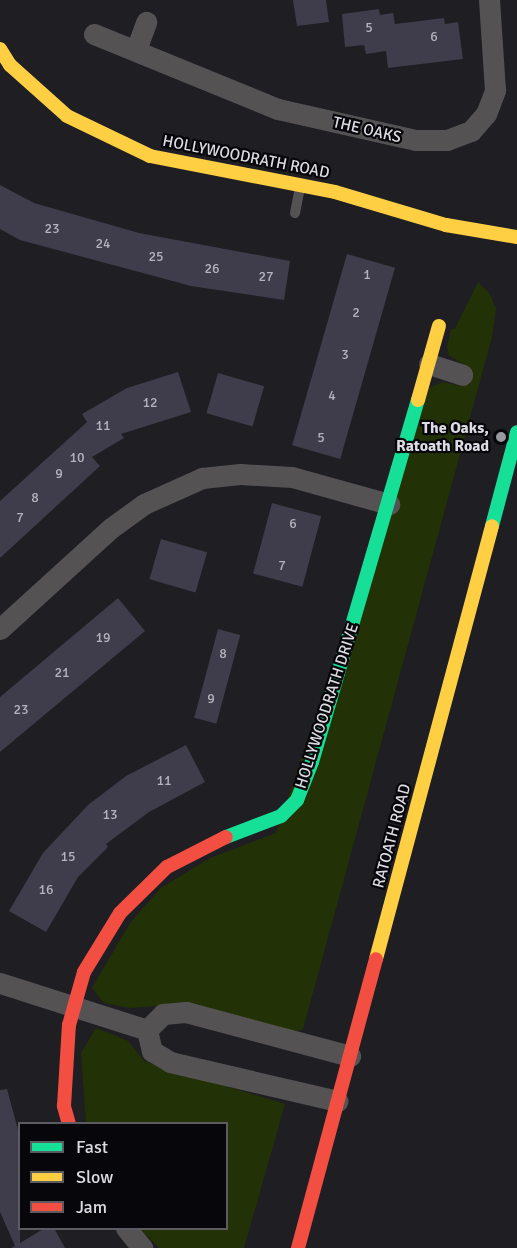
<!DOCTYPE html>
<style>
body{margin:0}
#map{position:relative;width:517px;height:1248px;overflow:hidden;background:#1e1e23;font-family:Signika,sans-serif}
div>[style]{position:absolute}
.green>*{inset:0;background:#233206}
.building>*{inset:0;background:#3f3c4b;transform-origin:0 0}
.lane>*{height:10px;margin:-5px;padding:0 5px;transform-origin:5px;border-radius:5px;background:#555254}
.street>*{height:21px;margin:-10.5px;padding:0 10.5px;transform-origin:10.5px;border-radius:10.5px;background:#555254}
.fast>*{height:14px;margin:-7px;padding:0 7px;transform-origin:7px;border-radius:7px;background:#16e098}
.slow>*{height:14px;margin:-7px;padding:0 7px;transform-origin:7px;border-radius:7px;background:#ffcf43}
.jam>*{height:14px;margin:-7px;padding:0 7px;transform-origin:7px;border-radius:7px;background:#f24e42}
.dots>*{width:16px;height:16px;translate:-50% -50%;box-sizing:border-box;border:3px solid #07060a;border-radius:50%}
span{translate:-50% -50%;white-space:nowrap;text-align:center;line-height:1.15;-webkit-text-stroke:4.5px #07060a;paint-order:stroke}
.number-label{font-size:14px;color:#b5b3bd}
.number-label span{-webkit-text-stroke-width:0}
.street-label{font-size:16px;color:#dcdbe3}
.poi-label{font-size:16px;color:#dcdbe3;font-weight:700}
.right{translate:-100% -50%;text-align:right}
.legend{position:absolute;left:18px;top:1122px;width:210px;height:108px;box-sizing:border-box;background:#07060a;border:2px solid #5c5b61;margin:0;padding:8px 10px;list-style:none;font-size:18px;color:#dcdbe3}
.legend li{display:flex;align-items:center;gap:12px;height:30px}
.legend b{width:30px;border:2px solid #5c5b61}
</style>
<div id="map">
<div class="green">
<div style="clip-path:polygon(478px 282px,489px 293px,496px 308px,492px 337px,303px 1029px,294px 1032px,168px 1005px,130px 1008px,104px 1003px,92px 988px,130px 923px,161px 888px,210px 858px,276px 833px,429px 388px,443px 382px,462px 386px,468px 368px,449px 355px,447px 347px,451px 329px,455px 329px)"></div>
<div style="clip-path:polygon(96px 1028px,128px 1041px,144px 1061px,285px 1104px,244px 1248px,159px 1248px,140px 1229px,226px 1228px,226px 1124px,86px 1123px,81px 1053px)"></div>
</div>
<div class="building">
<div style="clip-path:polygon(293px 0,326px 0,329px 22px,297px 26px)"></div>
<div style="clip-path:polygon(379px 9px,380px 15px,393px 13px,395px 24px,444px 18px,445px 24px,458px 22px,463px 59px,388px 68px,386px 51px,366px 54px,364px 45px,345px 47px,342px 14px)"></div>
<div style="clip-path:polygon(0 185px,34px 203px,139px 233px,290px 261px,284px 300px,191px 286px,20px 240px,0 229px)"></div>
<div style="left:347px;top:254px;width:50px;height:199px;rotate:16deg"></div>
<div style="clip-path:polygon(178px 372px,191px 412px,121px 434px,124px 438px,92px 457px,100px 466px,0 558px,0 501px,87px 422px,82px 414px,127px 388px)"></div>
<div style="left:218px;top:373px;width:48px;height:42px;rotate:16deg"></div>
<div style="left:272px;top:503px;width:51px;height:73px;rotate:15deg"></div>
<div style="left:161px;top:539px;width:48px;height:42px;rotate:16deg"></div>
<div style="clip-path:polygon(118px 598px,145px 631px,0 752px,0 697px)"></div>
<div style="left:218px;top:629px;width:23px;height:92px;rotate:15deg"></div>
<div style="clip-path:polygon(186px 745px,205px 782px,149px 812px,106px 844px,108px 847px,78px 877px,46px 932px,9px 911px,43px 853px,88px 805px,126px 776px)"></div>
<div style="clip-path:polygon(7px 1089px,20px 1137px,20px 1243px,45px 1228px,54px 1228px,65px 1248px,11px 1248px,15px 1246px,0 1212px,0 1090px)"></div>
</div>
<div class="lane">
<div style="left:295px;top:213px;width:25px;rotate:-79deg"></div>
</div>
<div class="street">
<div style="left:94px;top:34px;width:199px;rotate:22.2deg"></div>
<div style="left:278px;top:109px;width:141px;rotate:12.7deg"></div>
<div style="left:416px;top:140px;width:31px"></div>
<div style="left:447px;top:140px;width:26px;rotate:-21deg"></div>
<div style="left:471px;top:131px;width:23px;rotate:-49deg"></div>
<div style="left:486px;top:114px;width:26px;rotate:-69deg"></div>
<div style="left:495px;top:90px;width:90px;rotate:-93.8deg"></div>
<div style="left:136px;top:50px;width:30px;rotate:-70deg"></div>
<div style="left:429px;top:364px;width:35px;rotate:18deg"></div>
<div style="left:0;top:629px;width:150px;rotate:-42.3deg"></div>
<div style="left:111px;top:528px;width:41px;rotate:-36deg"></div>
<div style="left:144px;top:504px;width:64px;rotate:-24.1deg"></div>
<div style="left:202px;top:478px;width:38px;rotate:-6deg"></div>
<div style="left:240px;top:474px;width:52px;rotate:3.3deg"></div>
<div style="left:292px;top:477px;width:101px;rotate:15.6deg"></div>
<div style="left:0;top:983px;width:154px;rotate:17.7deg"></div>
<div style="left:147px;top:1030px;width:23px;rotate:-45deg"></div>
<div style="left:163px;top:1014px;width:23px;rotate:-5deg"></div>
<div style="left:186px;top:1012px;width:170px;rotate:15deg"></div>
<div style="left:147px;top:1030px;width:22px;rotate:77deg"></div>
<div style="left:152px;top:1051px;width:21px;rotate:31deg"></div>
<div style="left:170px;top:1062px;width:172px;rotate:13.1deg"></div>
<div style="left:126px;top:1228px;width:26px;rotate:51deg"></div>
</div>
<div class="fast">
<div style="left:492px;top:526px;width:97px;rotate:-75.1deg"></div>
<div style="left:226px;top:837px;width:59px;rotate:-20.9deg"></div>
<div style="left:281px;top:816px;width:23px;rotate:-45deg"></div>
<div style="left:297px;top:800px;width:41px;rotate:-68.5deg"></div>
<div style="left:312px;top:762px;width:377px;rotate:-73.7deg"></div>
</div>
<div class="slow">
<div style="left:0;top:49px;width:19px;rotate:58deg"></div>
<div style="left:10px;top:65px;width:76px;rotate:41.8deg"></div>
<div style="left:67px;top:116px;width:92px;rotate:25.7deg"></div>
<div style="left:150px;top:156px;width:188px;rotate:11deg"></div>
<div style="left:335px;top:192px;width:116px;rotate:16.6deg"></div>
<div style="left:446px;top:225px;width:72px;rotate:9.6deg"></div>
<div style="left:418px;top:400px;width:77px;rotate:-74.2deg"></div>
<div style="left:376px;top:959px;width:448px;rotate:-75deg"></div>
</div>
<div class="jam">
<div style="left:69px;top:1124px;width:19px;rotate:-106deg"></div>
<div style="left:64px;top:1106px;width:81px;rotate:-86.5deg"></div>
<div style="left:69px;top:1025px;width:55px;rotate:-74.2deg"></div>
<div style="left:84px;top:972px;width:69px;rotate:-58.6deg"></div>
<div style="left:120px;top:913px;width:66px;rotate:-44.4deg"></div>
<div style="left:167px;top:867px;width:66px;rotate:-27deg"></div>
<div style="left:298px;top:1248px;width:299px;rotate:-74.9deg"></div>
</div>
<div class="dots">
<div style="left:501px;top:437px;background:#9a99a0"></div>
</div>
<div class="number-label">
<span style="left:369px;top:28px">5</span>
<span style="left:434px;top:37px">6</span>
<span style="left:52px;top:229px">23</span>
<span style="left:103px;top:244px">24</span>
<span style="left:156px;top:257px">25</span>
<span style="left:212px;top:269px">26</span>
<span style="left:367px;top:275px">1</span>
<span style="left:266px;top:277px">27</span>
<span style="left:356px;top:313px">2</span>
<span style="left:345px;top:355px">3</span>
<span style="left:332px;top:396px">4</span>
<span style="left:150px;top:403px">12</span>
<span style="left:103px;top:426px">11</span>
<span style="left:321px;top:438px">5</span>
<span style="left:77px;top:458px">10</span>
<span style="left:59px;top:474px">9</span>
<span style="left:35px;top:498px">8</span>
<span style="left:20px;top:518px">7</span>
<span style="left:293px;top:524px">6</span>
<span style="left:282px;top:566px">7</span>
<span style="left:103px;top:638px">19</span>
<span style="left:223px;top:654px">8</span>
<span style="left:62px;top:673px">21</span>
<span style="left:211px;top:699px">9</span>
<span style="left:21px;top:710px">23</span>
<span style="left:164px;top:781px">11</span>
<span style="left:110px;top:815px">13</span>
<span style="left:68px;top:857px">15</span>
<span style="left:46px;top:890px">16</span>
</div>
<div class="street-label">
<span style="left:367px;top:130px;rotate:13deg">THE OAKS</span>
<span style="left:246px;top:157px;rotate:11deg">HOLLYWOODRATH ROAD</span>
<span style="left:327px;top:706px;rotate:-72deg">HOLLYWOODRATH DRIVE</span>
<span style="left:392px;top:836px;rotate:-75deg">RATOATH ROAD</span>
</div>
<div class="poi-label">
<span class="right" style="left:489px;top:437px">The Oaks,<br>Ratoath Road</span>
</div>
<ul class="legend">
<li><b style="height:8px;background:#16e098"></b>Fast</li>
<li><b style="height:8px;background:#ffcf43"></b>Slow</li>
<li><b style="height:8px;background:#f24e42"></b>Jam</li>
</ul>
</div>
